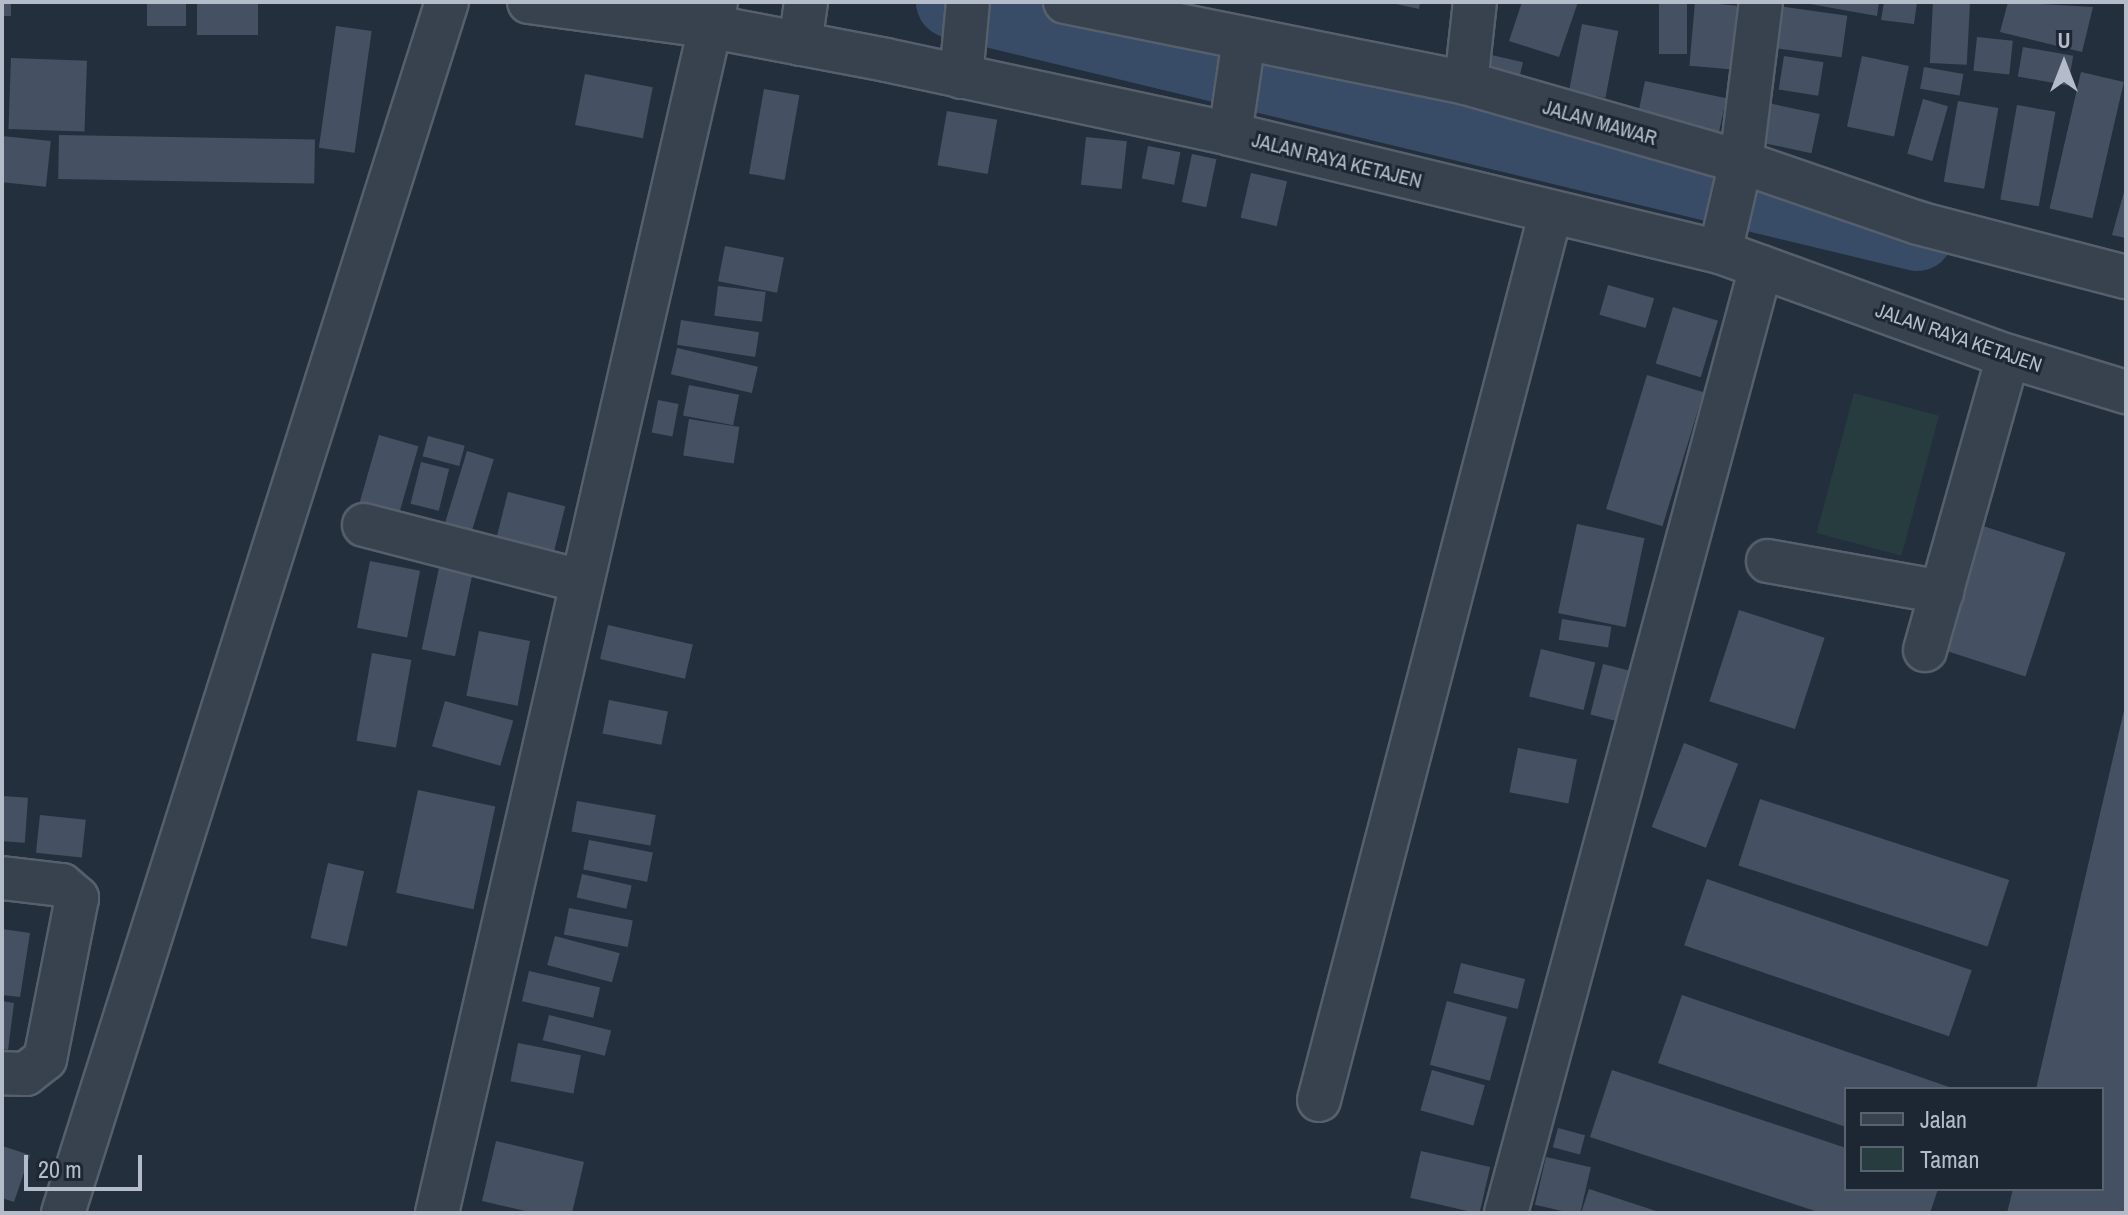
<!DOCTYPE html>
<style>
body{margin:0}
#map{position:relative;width:2128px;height:1215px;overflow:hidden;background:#242f3e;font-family:"Archivo Narrow",sans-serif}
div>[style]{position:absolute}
.green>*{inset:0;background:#263c3f;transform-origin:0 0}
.river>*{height:72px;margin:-36px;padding:0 36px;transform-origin:36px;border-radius:36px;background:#394c67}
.building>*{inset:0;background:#455162;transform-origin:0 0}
.roads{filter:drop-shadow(2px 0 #565f6c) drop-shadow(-2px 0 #565f6c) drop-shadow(0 2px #565f6c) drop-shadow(0 -2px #565f6c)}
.minor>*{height:42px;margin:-21px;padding:0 21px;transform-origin:21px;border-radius:21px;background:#38414e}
span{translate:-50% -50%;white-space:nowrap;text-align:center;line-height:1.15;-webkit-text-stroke:6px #1d2633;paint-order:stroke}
.street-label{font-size:20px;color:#b4bcc9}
.frame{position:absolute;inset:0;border:4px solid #b4bcc9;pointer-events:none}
.legend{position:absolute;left:1844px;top:1087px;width:260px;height:104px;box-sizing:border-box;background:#1d2633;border:2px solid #59626f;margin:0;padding:10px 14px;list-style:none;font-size:24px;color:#b4bcc9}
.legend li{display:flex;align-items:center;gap:16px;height:40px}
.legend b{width:40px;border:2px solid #59626f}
.north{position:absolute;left:2024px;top:24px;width:80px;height:80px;-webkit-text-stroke:6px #1d2633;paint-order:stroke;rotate:0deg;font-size:22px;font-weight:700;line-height:32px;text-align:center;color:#b4bcc9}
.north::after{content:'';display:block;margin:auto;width:28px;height:36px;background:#b4bcc9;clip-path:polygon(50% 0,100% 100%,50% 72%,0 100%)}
.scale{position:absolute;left:24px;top:1155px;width:118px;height:36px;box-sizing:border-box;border:4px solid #b4bcc9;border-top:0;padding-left:10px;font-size:24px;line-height:28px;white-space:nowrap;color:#b4bcc9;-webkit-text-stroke:6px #1d2633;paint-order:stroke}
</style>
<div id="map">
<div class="green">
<div style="left:1854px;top:393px;width:88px;height:145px;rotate:15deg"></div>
</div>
<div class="river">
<div style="left:952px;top:2px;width:993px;rotate:13.57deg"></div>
</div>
<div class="building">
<div style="left:2px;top:2px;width:9px;height:14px"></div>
<div style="left:147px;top:2px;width:39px;height:24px"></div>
<div style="left:197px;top:2px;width:61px;height:33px"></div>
<div style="clip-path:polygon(1387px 2px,1420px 2px,1419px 9px)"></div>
<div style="clip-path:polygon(1522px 2px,1578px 2px,1559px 57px,1509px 41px)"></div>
<div style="left:1659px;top:2px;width:28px;height:52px"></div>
<div style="left:1695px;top:2px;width:52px;height:64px;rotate:5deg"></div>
<div style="clip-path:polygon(1799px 2px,1879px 2px,1877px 16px)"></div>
<div style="clip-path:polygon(1884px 2px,1917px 2px,1914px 24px,1881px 20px)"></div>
<div style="left:1933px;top:2px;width:37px;height:61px;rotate:3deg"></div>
<div style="clip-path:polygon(2008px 2px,2093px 7px,2082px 52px,2000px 32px)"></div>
<div style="left:1778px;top:6px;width:70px;height:42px;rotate:8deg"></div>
<div style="left:1582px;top:24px;width:37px;height:68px;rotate:11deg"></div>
<div style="left:336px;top:26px;width:36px;height:123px;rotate:8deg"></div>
<div style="left:1977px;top:37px;width:36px;height:34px;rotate:6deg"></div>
<div style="left:2023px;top:47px;width:51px;height:30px;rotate:10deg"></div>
<div style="left:1483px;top:53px;width:41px;height:25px;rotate:13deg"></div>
<div style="left:1784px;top:56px;width:40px;height:34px;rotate:9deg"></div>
<div style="left:1862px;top:56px;width:48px;height:72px;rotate:12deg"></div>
<div style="left:11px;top:58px;width:76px;height:71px;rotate:2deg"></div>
<div style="left:1924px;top:67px;width:40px;height:22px;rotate:10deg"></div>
<div style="left:2081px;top:72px;width:44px;height:140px;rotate:13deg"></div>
<div style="left:585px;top:74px;width:69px;height:52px;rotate:11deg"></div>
<div style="left:1645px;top:81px;width:83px;height:39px;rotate:12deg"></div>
<div style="left:764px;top:89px;width:36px;height:86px;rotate:10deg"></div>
<div style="left:1923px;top:99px;width:26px;height:57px;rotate:16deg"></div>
<div style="left:1958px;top:101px;width:41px;height:82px;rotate:10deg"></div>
<div style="left:1763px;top:102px;width:58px;height:40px;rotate:12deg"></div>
<div style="left:2017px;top:105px;width:39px;height:96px;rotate:10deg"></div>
<div style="left:947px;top:111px;width:51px;height:55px;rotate:10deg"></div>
<div style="left:59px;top:135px;width:256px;height:44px;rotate:1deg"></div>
<div style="left:2px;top:136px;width:49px;height:46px;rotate:6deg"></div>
<div style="left:1086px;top:137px;width:41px;height:48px;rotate:6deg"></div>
<div style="left:1148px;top:146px;width:33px;height:33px;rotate:11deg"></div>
<div style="left:1192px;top:154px;width:25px;height:49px;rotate:12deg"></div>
<div style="left:1251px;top:173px;width:37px;height:46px;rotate:13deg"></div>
<div style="clip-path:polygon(2126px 185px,2126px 238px,2112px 235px)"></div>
<div style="left:725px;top:246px;width:60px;height:36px;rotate:11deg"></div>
<div style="left:1608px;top:285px;width:48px;height:31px;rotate:16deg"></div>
<div style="left:718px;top:286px;width:48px;height:30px;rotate:7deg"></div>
<div style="left:1673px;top:307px;width:47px;height:59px;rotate:17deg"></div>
<div style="left:681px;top:320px;width:79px;height:25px;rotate:9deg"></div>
<div style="left:677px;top:348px;width:83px;height:27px;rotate:13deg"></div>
<div style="left:1647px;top:375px;width:59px;height:140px;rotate:17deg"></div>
<div style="left:689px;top:385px;width:51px;height:31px;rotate:11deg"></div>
<div style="left:658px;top:400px;width:21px;height:33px;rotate:11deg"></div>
<div style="left:689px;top:419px;width:51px;height:37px;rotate:9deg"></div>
<div style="left:379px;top:435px;width:41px;height:79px;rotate:16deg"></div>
<div style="left:428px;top:436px;width:38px;height:21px;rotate:15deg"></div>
<div style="left:467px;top:451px;width:28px;height:87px;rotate:17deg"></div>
<div style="left:421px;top:462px;width:29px;height:43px;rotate:14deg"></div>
<div style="left:508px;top:492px;width:59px;height:55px;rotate:14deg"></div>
<div style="left:1577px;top:524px;width:69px;height:91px;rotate:12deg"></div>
<div style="left:1980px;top:525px;width:90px;height:130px;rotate:18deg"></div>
<div style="left:370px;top:561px;width:51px;height:68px;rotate:11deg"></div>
<div style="left:439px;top:568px;width:34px;height:83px;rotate:12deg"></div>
<div style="left:1739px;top:610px;width:90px;height:96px;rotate:18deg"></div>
<div style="left:1562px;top:619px;width:50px;height:21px;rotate:9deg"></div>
<div style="left:608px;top:625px;width:87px;height:35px;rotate:13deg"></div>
<div style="left:479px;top:631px;width:52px;height:66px;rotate:11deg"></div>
<div style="left:1541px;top:649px;width:56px;height:49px;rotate:14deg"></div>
<div style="left:372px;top:653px;width:40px;height:89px;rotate:10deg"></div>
<div style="left:1603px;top:664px;width:29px;height:52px;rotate:14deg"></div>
<div style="left:609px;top:700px;width:60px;height:34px;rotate:11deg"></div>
<div style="left:445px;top:701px;width:71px;height:47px;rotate:16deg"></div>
<div style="clip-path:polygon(2126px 702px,2126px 1213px,2007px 1213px,2013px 1189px,2102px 1189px,2102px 1089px,2036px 1089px)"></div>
<div style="left:1684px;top:743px;width:58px;height:90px;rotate:21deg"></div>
<div style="left:1518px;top:748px;width:60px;height:45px;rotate:11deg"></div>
<div style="left:418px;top:790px;width:79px;height:105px;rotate:12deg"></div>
<div style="left:2px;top:796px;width:26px;height:45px;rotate:4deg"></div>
<div style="left:1760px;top:799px;width:262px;height:70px;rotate:18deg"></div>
<div style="left:577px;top:801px;width:80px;height:31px;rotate:10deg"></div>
<div style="left:40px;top:815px;width:46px;height:38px;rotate:6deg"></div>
<div style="left:589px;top:840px;width:65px;height:30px;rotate:11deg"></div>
<div style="left:328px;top:863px;width:37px;height:77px;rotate:13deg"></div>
<div style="left:582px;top:874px;width:51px;height:24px;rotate:13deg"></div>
<div style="left:1707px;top:879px;width:280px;height:70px;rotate:19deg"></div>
<div style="left:569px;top:908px;width:65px;height:27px;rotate:11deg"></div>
<div style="clip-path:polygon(2px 929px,30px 933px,20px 997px,2px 995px)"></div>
<div style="left:555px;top:936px;width:67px;height:30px;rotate:15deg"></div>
<div style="left:1461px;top:963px;width:66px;height:31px;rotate:14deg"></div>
<div style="left:529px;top:971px;width:73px;height:31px;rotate:13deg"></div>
<div style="clip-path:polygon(1682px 995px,1955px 1089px,1846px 1089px,1846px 1127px,1658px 1063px)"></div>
<div style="clip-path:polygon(2px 1001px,14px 1003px,8px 1050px,2px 1049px)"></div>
<div style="left:1447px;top:1001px;width:62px;height:66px;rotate:15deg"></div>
<div style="left:549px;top:1015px;width:64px;height:26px;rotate:14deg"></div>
<div style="left:518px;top:1043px;width:64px;height:39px;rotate:11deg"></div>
<div style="left:1432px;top:1070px;width:55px;height:42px;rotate:16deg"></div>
<div style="clip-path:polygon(1612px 1070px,1846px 1148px,1846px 1189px,1938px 1189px,1930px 1213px,1821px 1213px,1590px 1137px)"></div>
<div style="left:1558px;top:1128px;width:28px;height:20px;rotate:15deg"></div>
<div style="clip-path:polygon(496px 1141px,584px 1162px,572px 1213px,534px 1213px,482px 1201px)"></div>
<div style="clip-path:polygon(2px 1146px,30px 1155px,14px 1202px,2px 1198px)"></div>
<div style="left:1421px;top:1151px;width:71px;height:48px;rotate:13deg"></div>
<div style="left:1546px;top:1157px;width:46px;height:49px;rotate:13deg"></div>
<div style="clip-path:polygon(1589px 1189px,1659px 1212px,1659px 1213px,1581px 1213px)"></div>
</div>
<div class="roads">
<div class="minor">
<div style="left:529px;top:2px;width:186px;rotate:7.7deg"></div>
<div style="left:713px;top:27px;width:176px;rotate:10.8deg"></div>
<div style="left:886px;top:60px;width:352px;rotate:12.1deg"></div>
<div style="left:1230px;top:134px;width:504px;rotate:13.54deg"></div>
<div style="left:1720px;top:252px;width:306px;rotate:19.9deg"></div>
<div style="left:2008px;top:356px;width:123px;rotate:17deg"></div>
<div style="left:1065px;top:2px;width:409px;rotate:11.4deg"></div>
<div style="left:1466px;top:83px;width:286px;rotate:16deg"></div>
<div style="left:1741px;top:162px;width:187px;rotate:19deg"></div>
<div style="left:1918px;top:223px;width:215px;rotate:14.6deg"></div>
<div style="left:800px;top:44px;width:42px;rotate:-81.9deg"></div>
<div style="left:961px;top:77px;width:75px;rotate:-84.7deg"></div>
<div style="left:1466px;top:83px;width:81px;rotate:-83.7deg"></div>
<div style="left:1230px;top:134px;width:96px;rotate:-81.6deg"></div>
<div style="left:1720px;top:252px;width:92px;rotate:-76.9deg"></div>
<div style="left:1741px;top:162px;width:161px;rotate:-82.9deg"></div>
<div style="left:364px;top:525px;width:223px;rotate:14.5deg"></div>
<div style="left:1768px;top:561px;width:177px;rotate:10.1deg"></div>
<div style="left:1925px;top:650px;width:305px;rotate:-74.2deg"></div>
<div style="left:2px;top:878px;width:60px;rotate:6.7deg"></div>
<div style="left:62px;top:885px;width:20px;rotate:41deg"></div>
<div style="left:77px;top:898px;width:164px;rotate:101.2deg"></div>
<div style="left:45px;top:1059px;width:24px;rotate:142deg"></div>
<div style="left:26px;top:1074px;width:24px;rotate:-178deg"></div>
<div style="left:1319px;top:1100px;width:918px;rotate:-75.36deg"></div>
<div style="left:63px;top:1213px;width:1270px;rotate:-72.41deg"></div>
<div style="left:437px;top:1213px;width:1243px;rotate:-77.03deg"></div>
<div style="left:1506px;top:1213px;width:980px;rotate:-74.91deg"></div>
</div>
</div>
<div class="street-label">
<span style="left:1600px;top:122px;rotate:16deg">JALAN MAWAR</span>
<span style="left:1337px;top:160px;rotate:14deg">JALAN RAYA KETAJEN</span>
<span style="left:1959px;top:337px;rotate:19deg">JALAN RAYA KETAJEN</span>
</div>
<div class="frame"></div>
<ul class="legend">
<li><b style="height:10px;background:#38414e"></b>Jalan</li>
<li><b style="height:22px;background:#263c3f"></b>Taman</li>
</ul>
<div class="north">U</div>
<div class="scale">20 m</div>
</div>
